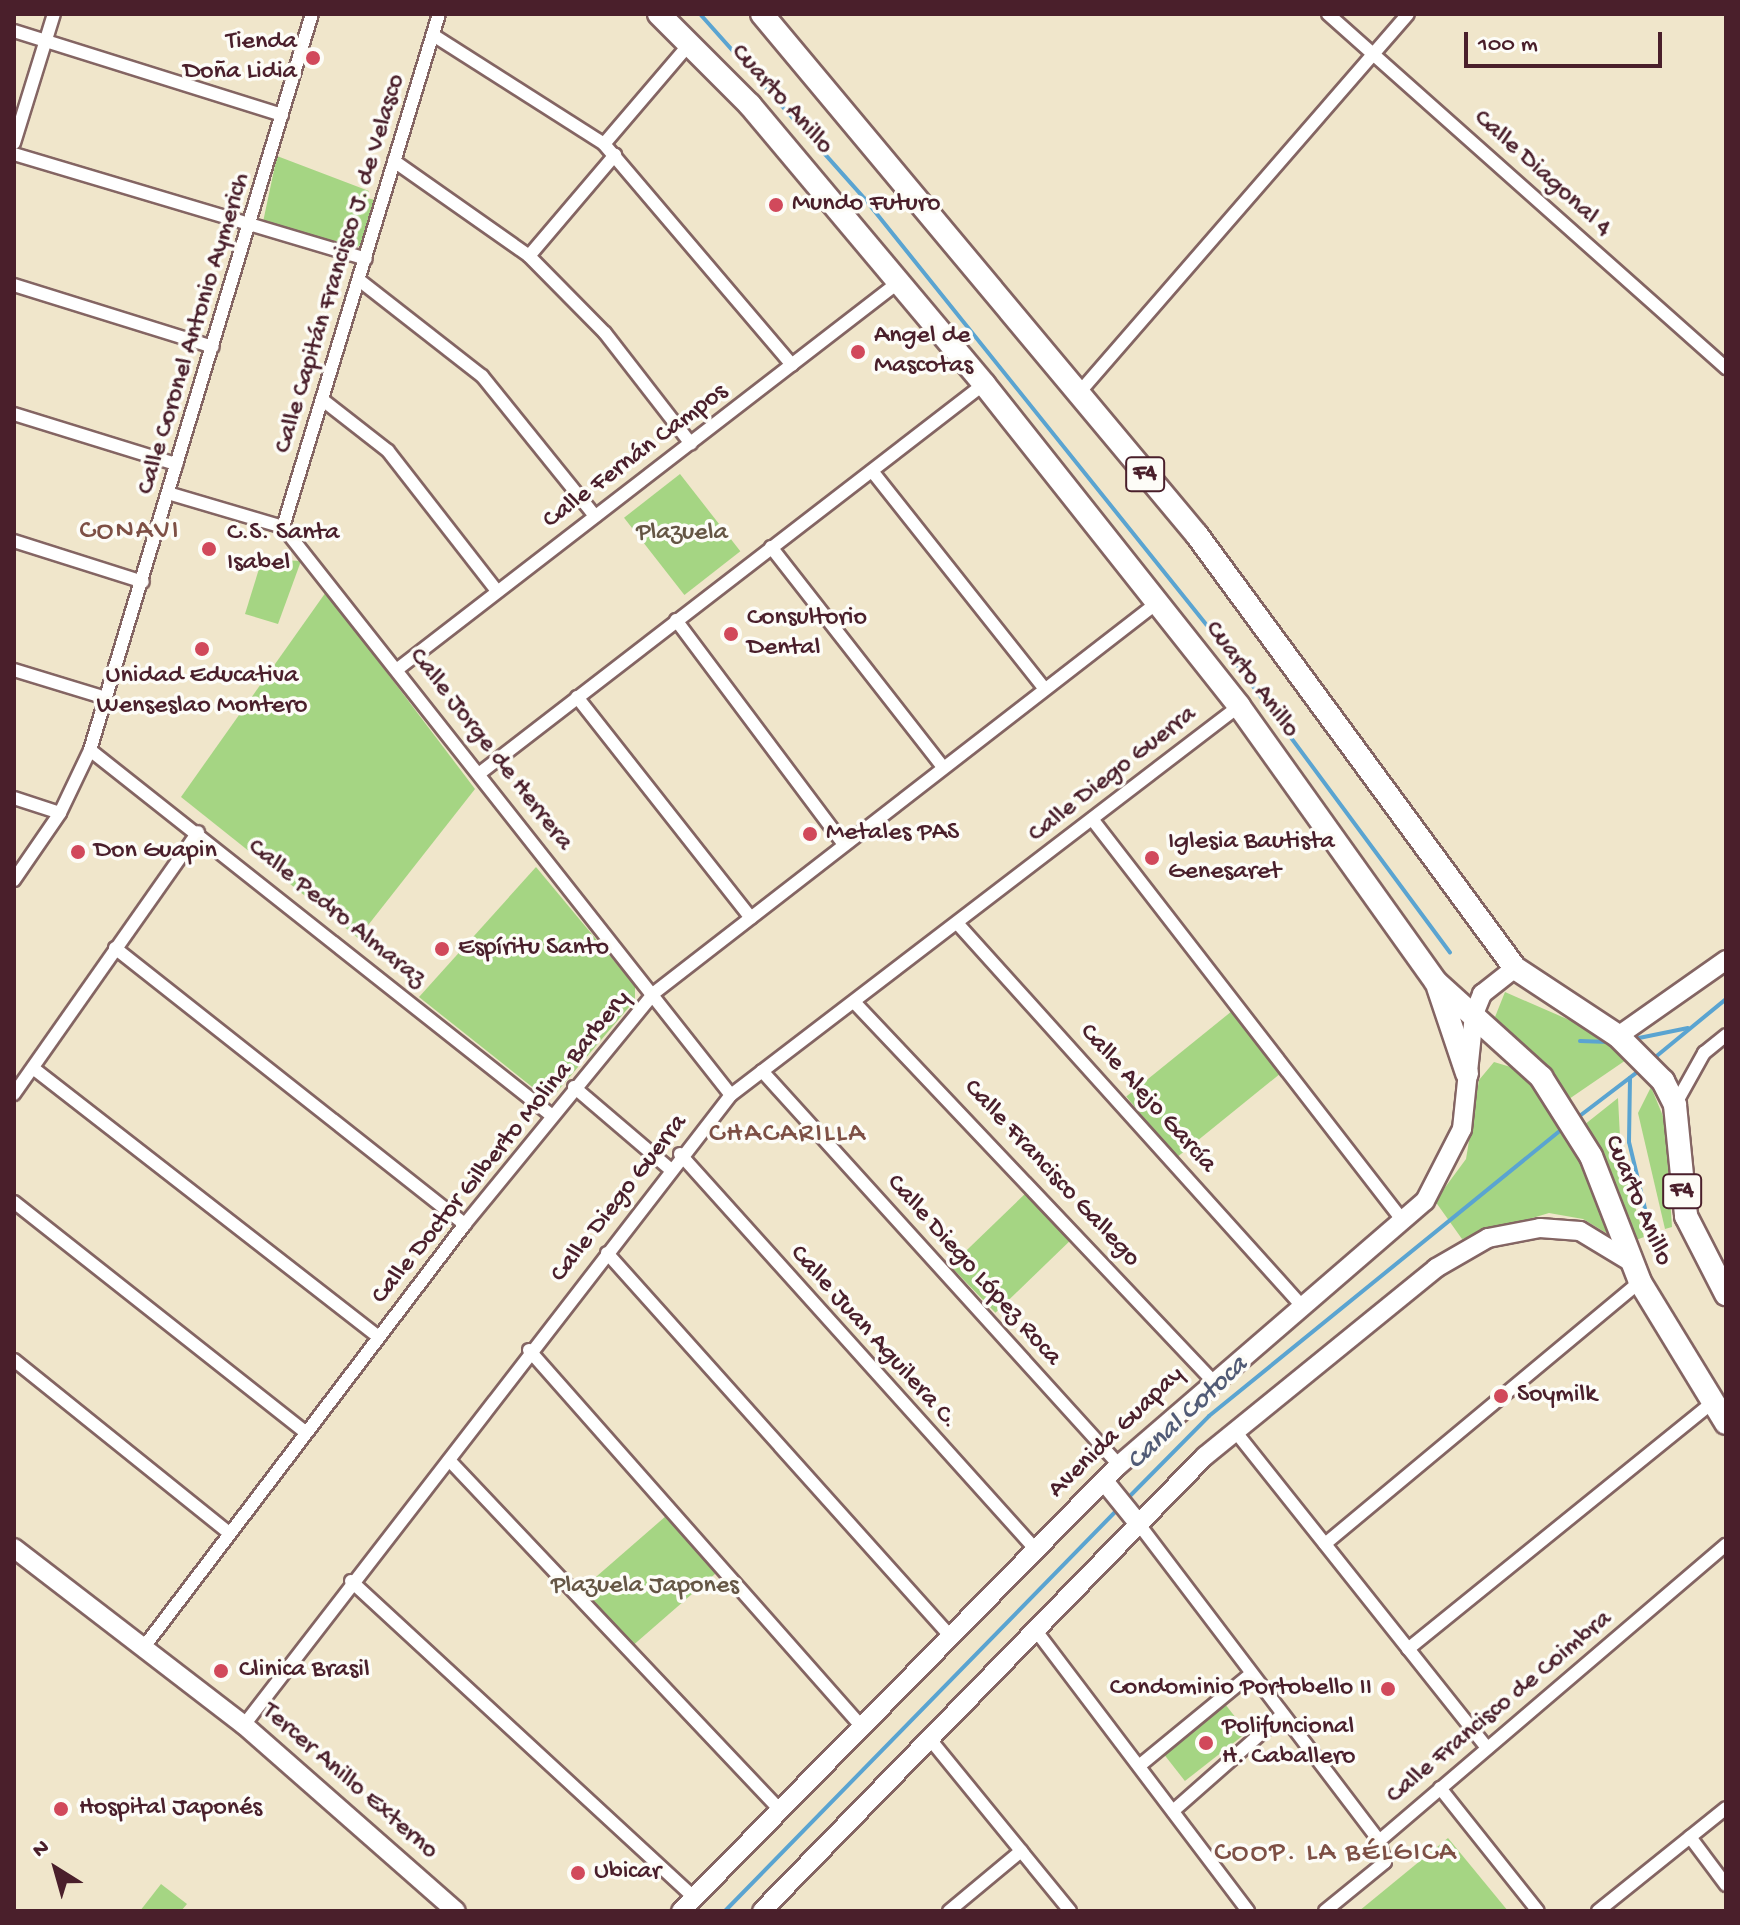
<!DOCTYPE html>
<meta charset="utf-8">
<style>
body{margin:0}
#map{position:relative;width:1740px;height:1925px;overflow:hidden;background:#f0e6cb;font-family:"Gochi Hand",sans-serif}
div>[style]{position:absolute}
.green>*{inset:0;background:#a5d583;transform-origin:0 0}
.stream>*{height:4px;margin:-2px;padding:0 2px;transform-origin:2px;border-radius:2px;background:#5aa4d1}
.roads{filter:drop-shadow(2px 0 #846563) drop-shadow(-2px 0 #846563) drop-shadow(0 2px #846563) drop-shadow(0 -2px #846563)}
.street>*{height:12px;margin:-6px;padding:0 6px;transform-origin:6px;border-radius:6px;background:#fff}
.secondary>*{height:18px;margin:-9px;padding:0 9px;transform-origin:9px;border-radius:9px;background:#fff}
.highway>*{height:22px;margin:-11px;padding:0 11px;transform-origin:11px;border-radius:11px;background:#fff}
.dots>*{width:22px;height:22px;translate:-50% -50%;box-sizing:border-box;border:4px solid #fdfcf7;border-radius:50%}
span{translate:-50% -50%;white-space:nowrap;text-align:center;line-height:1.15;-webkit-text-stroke:7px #fdfcf7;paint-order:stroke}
.shield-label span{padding:2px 6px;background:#fdfcf7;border:2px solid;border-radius:6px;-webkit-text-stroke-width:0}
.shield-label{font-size:24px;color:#4a1f2b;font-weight:700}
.poi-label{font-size:26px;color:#4a1f2b}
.right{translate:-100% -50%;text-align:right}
.left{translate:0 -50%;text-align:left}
.street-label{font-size:26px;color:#4a1f2b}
.park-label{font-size:26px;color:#655645}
.neighbourhood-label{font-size:28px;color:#7e5045;letter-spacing:2px}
.water-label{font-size:28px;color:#515b76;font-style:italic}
.frame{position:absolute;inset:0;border:16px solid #4a1f2b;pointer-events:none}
.north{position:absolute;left:16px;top:1829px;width:80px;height:80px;-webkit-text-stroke:6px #fdfcf7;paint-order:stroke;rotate:323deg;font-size:22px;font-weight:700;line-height:32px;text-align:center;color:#4a1f2b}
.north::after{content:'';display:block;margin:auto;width:28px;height:36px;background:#4a1f2b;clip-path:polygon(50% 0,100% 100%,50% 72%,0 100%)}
.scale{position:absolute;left:1464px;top:32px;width:198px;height:36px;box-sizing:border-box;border:4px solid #4a1f2b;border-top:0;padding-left:10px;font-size:24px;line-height:28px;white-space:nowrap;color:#4a1f2b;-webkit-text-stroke:6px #fdfcf7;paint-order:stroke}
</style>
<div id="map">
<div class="green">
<div style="clip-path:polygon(277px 156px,369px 191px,367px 198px,375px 200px,362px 244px,354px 249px,263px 222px)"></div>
<div style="left:680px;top:474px;width:98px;height:71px;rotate:52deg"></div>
<div style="clip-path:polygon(262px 559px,301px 561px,278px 624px,245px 614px)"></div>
<div style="clip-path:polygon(326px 592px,475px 789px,358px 938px,181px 797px)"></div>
<div style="clip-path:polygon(536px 867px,635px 986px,635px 1000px,556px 1093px,541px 1094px,419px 997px)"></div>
<div style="clip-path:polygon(1505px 992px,1590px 1029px,1626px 1060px,1569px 1099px,1495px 1017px)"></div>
<div style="left:1232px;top:1011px;width:79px;height:136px;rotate:51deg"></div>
<div style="clip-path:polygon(1494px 1062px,1524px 1071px,1583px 1160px,1613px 1237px,1583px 1219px,1549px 1213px,1462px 1239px,1435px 1201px,1466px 1159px,1479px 1080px)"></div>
<div style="clip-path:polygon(1651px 1087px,1665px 1121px,1672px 1227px,1665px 1229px,1638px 1113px)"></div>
<div style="clip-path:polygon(1618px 1098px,1621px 1157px,1644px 1237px,1636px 1240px,1584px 1125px)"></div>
<div style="left:1028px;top:1191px;width:65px;height:108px;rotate:46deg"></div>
<div style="left:666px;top:1516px;width:76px;height:110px;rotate:49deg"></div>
<div style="left:1225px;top:1704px;width:36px;height:79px;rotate:52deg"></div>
<div style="clip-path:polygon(1448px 1838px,1508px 1911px,1359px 1911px)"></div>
<div style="clip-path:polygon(161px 1884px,187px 1904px,181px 1911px,140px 1911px)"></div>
</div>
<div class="stream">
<div style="left:700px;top:14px;width:246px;rotate:48.3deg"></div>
<div style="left:864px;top:198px;width:566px;rotate:51.25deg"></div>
<div style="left:1218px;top:639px;width:390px;rotate:53.5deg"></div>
<div style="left:1634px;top:1039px;width:55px;rotate:-11.5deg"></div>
<div style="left:1580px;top:1041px;width:29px;rotate:2deg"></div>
<div style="left:1653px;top:1059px;width:94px;rotate:-39.4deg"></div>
<div style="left:1630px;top:1078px;width:64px;rotate:90.9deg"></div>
<div style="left:1629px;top:1142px;width:85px;rotate:76.5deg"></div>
<div style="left:1577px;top:1118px;width:79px;rotate:-37.3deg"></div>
<div style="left:1126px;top:1500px;width:118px;rotate:-45.3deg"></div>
<div style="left:1209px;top:1416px;width:457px;rotate:-39.1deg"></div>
<div style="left:725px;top:1911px;width:565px;rotate:-45.65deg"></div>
</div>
<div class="roads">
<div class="street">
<div style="left:1328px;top:14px;width:533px;rotate:41.65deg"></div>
<div style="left:14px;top:31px;width:281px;rotate:17.4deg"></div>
<div style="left:433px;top:35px;width:203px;rotate:32.5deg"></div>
<div style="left:604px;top:144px;width:290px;rotate:49.6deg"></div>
<div style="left:14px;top:143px;width:135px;rotate:-72.8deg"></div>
<div style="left:604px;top:144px;width:134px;rotate:-49.5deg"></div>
<div style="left:14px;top:154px;width:367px;rotate:16.6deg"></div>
<div style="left:394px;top:161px;width:165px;rotate:35.1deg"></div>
<div style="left:529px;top:256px;width:108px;rotate:45.4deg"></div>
<div style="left:605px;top:333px;width:140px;rotate:52.2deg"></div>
<div style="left:529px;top:256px;width:133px;rotate:-49.6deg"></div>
<div style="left:359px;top:280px;width:156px;rotate:38deg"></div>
<div style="left:482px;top:376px;width:180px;rotate:51.1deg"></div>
<div style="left:14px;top:285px;width:208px;rotate:17.3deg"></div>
<div style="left:1078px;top:394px;width:503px;rotate:-49.03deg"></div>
<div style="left:324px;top:401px;width:81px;rotate:38deg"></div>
<div style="left:388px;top:451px;width:177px;rotate:52.1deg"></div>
<div style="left:14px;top:414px;width:170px;rotate:17.2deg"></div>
<div style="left:872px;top:471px;width:278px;rotate:51.6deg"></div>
<div style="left:171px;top:494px;width:117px;rotate:16.4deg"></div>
<div style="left:283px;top:527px;width:723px;rotate:51.74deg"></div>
<div style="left:283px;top:527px;width:536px;rotate:-73.09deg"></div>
<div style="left:14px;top:541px;width:135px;rotate:17.6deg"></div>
<div style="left:771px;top:547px;width:279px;rotate:52deg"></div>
<div style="left:676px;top:620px;width:279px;rotate:53.2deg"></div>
<div style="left:399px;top:668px;width:633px;rotate:-37.68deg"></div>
<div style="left:14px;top:670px;width:96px;rotate:16.9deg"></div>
<div style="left:577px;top:697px;width:281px;rotate:51.8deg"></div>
<div style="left:90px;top:750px;width:588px;rotate:38.37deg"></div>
<div style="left:480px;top:773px;width:637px;rotate:-37.66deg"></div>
<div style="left:14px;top:798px;width:48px;rotate:18.1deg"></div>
<div style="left:1092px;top:819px;width:508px;rotate:52.27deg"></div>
<div style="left:14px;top:880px;width:81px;rotate:-55.5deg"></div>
<div style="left:60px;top:813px;width:70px;rotate:-64.5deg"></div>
<div style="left:90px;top:750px;width:769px;rotate:-73.22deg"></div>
<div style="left:957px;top:923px;width:515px;rotate:47.99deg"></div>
<div style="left:115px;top:948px;width:446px;rotate:38.3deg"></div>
<div style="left:854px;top:1002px;width:519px;rotate:46.56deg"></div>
<div style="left:33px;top:1068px;width:438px;rotate:37.9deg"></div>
<div style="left:762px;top:1071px;width:532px;rotate:47.82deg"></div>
<div style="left:574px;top:1087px;width:126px;rotate:40.5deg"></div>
<div style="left:14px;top:1094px;width:320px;rotate:-54.9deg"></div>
<div style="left:1675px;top:1105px;width:60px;rotate:-60.9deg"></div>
<div style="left:1704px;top:1053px;width:28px;rotate:-39deg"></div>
<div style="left:680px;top:1154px;width:532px;rotate:48.04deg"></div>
<div style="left:14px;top:1202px;width:371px;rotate:38.3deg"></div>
<div style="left:607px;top:1253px;width:516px;rotate:48.14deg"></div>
<div style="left:529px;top:1350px;width:503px;rotate:48.55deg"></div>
<div style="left:14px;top:1360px;width:273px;rotate:38.8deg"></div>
<div style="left:1235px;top:1431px;width:405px;rotate:51.5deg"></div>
<div style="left:449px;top:1460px;width:482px;rotate:46.6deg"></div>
<div style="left:1138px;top:1523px;width:399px;rotate:52.8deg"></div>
<div style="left:1325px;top:1544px;width:410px;rotate:-39.8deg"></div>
<div style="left:351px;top:1581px;width:467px;rotate:42.7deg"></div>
<div style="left:1034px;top:1628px;width:355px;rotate:52.9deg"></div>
<div style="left:144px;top:1647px;width:531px;rotate:-52.81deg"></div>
<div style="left:465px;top:1224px;width:298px;rotate:-50.7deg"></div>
<div style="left:654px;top:993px;width:638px;rotate:-37.8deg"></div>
<div style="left:1408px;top:1649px;width:392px;rotate:-39deg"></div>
<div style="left:244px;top:1725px;width:796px;rotate:-52.3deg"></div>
<div style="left:731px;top:1095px;width:640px;rotate:-37.44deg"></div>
<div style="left:929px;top:1738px;width:223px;rotate:50.8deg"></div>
<div style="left:1139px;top:1766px;width:145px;rotate:-39.4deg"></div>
<div style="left:1440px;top:1788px;width:157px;rotate:51.5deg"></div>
<div style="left:1173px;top:1811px;width:145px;rotate:-41.4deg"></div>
<div style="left:1690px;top:1837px;width:60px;rotate:53.1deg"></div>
<div style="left:949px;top:1911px;width:94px;rotate:-39.8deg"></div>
<div style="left:1325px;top:1911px;width:77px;rotate:-39.2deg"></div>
<div style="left:1385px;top:1862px;width:22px;rotate:-106deg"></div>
<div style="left:1379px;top:1841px;width:456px;rotate:-40.5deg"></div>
<div style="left:1598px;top:1911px;width:164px;rotate:-38.8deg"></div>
</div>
<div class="secondary">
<div style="left:1618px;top:1036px;width:132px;rotate:-35.1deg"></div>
<div style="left:1104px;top:1481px;width:54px;rotate:51deg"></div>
<div style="left:14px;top:1548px;width:290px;rotate:37.6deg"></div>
<div style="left:244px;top:1725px;width:282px;rotate:41.3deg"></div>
<div style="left:681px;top:1911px;width:625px;rotate:-45.52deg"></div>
<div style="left:1119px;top:1465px;width:404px;rotate:-40.8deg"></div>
<div style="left:1425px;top:1201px;width:81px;rotate:-62.8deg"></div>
<div style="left:1462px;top:1129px;width:116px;rotate:-84deg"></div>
<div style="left:1474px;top:1014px;width:22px;rotate:-68deg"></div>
<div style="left:1482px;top:994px;width:42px;rotate:-38.2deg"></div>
<div style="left:762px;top:1911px;width:635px;rotate:-45.77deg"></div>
<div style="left:1205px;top:1456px;width:298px;rotate:-39.1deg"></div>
<div style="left:1436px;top:1268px;width:60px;rotate:-30deg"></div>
<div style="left:1488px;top:1238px;width:53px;rotate:-10.9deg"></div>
<div style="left:1540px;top:1228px;width:40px;rotate:4.3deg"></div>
<div style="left:1580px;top:1231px;width:60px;rotate:31.3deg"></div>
</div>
<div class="highway">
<div style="left:659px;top:14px;width:129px;rotate:45deg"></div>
<div style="left:750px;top:105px;width:364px;rotate:50deg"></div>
<div style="left:984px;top:384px;width:411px;rotate:51.6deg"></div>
<div style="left:1239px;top:706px;width:339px;rotate:54.5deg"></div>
<div style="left:1436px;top:982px;width:142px;rotate:42.1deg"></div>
<div style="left:1541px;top:1077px;width:93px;rotate:57.7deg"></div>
<div style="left:1591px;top:1156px;width:135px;rotate:68.7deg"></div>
<div style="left:1640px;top:1282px;width:165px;rotate:58.6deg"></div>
<div style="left:762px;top:14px;width:679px;rotate:50.14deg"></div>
<div style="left:1197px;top:535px;width:537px;rotate:53.71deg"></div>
<div style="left:1515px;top:968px;width:123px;rotate:33.4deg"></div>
<div style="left:1618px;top:1036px;width:64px;rotate:45deg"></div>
<div style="left:1663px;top:1081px;width:27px;rotate:63deg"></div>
<div style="left:1675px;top:1105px;width:112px;rotate:84.3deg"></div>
<div style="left:1686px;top:1216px;width:88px;rotate:62.9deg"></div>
<div style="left:1438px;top:987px;width:91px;rotate:71.4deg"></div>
</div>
</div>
<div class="dots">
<div style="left:313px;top:58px;background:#d1495b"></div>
<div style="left:776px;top:205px;background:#d1495b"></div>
<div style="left:858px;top:352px;background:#d1495b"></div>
<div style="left:209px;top:549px;background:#d1495b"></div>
<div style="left:731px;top:634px;background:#d1495b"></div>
<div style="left:202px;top:649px;background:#d1495b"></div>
<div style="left:810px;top:834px;background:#d1495b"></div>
<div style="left:78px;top:852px;background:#d1495b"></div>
<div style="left:1152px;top:858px;background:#d1495b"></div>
<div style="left:442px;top:949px;background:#d1495b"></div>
<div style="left:1501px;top:1396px;background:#d1495b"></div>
<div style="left:221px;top:1671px;background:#d1495b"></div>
<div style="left:1388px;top:1689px;background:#d1495b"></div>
<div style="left:1206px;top:1743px;background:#d1495b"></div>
<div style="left:61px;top:1809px;background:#d1495b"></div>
<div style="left:578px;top:1873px;background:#d1495b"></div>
</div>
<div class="shield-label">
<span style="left:1145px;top:474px">F4</span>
<span style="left:1682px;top:1191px">F4</span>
</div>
<div class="poi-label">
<span class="right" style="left:297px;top:58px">Tienda<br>Doña Lidia</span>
<span class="left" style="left:792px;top:205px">Mundo Futuro</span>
<span class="left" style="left:874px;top:352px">Angel de<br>Mascotas</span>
<span class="left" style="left:227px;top:549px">C.S. Santa<br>Isabel</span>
<span class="left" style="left:747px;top:634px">Consultorio<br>Dental</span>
<span style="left:202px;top:692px">Unidad Educativa<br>Wenseslao Montero</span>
<span class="left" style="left:826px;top:834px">Metales PAS</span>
<span class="left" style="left:1168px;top:858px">Iglesia Bautista<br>Genesaret</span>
<span class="left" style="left:94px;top:852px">Don Guapin</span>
<span class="left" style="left:458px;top:949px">Espíritu Santo</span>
<span class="left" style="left:1517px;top:1396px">Soymilk</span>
<span class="left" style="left:239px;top:1671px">Clinica Brasil</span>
<span class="right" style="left:1372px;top:1689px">Condominio Portobello II</span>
<span class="left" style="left:1222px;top:1743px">Polifuncional<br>H. Caballero</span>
<span class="left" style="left:79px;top:1809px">Hospital Japonés</span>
<span class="left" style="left:594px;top:1873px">Ubicar</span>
</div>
<div class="street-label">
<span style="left:781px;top:100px;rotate:48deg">Cuarto Anillo</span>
<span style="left:1542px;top:174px;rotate:42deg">Calle Diagonal 4</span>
<span style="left:341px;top:264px;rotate:-73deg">Calle Capitán Francisco J. de Velasco</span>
<span style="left:195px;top:334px;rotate:-73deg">Calle Coronel Antonio Aymerich</span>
<span style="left:636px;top:457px;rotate:-37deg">Calle Fernán Campos</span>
<span style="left:1251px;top:680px;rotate:53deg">Cuarto Anillo</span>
<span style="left:490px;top:750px;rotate:52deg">Calle Jorge de Herrera</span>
<span style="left:1113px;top:775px;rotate:-38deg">Calle Diego Guerra</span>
<span style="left:336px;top:914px;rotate:39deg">Calle Pedro Almaraz</span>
<span style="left:1147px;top:1099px;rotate:48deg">Calle Alejo García</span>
<span style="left:502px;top:1148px;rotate:-51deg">Calle Doctor Gilberto Molina Barbery</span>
<span style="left:1051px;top:1174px;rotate:47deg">Calle Francisco Gallego</span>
<span style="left:620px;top:1199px;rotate:-52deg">Calle Diego Guerra</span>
<span style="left:1637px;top:1201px;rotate:67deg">Cuarto Anillo</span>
<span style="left:973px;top:1271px;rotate:48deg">Calle Diego López Roca</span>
<span style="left:873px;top:1338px;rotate:48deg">Calle Juan Aguilera C.</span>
<span style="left:1117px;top:1433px;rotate:-44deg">Avenida Guapay</span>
<span style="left:1500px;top:1708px;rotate:-40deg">Calle Francisco de Coimbra</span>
<span style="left:349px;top:1782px;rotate:41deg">Tercer Anillo Externo</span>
</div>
<div class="park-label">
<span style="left:682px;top:534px">Plazuela</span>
<span style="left:645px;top:1587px">Plazuela Japones</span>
</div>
<div class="neighbourhood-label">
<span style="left:130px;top:532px">CONAVI</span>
<span style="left:788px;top:1135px">CHACARILLA</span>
<span style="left:1336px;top:1854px">COOP. LA BÉLGICA</span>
</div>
<div class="water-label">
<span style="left:1188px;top:1414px;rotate:-43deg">Canal Cotoca</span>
</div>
<div class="frame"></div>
<div class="north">N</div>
<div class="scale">100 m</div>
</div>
